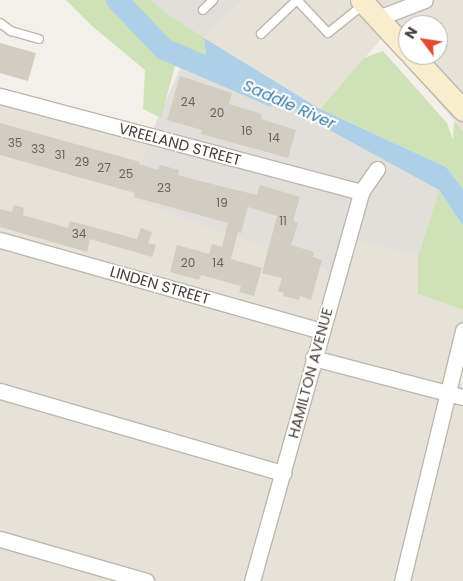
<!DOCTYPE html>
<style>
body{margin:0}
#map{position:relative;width:463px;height:581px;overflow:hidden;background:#f3f0ea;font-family:Poppins,sans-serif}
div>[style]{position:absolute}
.residential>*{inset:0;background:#e6e2d8}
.industrial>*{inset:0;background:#e2dfdb}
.green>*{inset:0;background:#cfe2b7}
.water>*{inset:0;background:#add0e8}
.river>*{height:22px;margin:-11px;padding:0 11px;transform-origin:11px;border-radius:11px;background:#add0e8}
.building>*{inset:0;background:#d3ccc0}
.roads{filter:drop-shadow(1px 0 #bdb7ad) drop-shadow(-1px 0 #bdb7ad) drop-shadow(0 1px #bdb7ad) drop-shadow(0 -1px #bdb7ad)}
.lane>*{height:8px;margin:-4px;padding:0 4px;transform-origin:4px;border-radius:4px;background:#fff}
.street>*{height:15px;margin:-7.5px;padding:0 7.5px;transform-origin:7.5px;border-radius:7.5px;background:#fff}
.secondary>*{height:21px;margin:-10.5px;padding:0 10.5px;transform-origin:10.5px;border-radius:10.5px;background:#f8eece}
span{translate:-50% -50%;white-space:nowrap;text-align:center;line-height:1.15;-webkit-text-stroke:4px #fff;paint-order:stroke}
.number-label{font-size:12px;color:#69645b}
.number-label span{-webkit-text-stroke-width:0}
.street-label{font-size:15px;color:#464139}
.water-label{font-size:16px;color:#3e7aa5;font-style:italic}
.north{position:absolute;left:398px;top:15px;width:50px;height:50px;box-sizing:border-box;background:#fff;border:1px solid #b5b3b0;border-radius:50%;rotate:301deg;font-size:14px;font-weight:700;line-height:20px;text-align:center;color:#464139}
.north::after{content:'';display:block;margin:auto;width:18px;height:22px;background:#e04c33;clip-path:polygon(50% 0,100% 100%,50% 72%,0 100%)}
</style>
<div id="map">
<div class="residential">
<div style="clip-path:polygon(evenodd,243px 0,463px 0,463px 131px,383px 37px,320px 109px,204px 38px,243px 0,408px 25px,438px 25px,438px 55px,408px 55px,408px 25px)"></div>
<div style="clip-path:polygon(0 93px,150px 136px,130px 199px,335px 274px,325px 228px,418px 256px,418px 294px,463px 310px,463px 371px,460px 383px,463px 385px,463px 581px,0 581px)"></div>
</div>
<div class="industrial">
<div style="clip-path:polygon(142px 0,243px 0,204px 38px,208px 63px,439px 190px,418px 256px,346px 237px,335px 274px,130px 199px,150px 136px,188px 51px)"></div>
</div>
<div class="green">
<div style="clip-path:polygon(66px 0,150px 0,169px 15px,204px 38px,209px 80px,175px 66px,161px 118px,143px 109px,145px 70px,92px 26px)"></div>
<div style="clip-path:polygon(383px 51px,447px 123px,453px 140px,454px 121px,463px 131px,463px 189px,446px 167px,320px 109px,364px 58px)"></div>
<div style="clip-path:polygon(439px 190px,463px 226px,463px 310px,418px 294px,418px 256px)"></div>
</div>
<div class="water">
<div style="clip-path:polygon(204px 38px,320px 109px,446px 167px,463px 189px,463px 226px,439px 190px,207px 63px)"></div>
</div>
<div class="river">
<div style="left:117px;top:0;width:68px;rotate:46.2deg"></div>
<div style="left:164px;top:49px;width:116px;rotate:23.3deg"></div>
</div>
<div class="building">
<div style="clip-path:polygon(0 43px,36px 53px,28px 81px,0 73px)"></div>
<div style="clip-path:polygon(180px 76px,232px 93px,229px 104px,262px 114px,261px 119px,296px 130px,288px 158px,201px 134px,202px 130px,167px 120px)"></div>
<div style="clip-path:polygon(0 123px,140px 162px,139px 164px,158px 170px,160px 165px,179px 170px,178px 175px,200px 181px,257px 195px,260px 185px,300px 197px,293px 221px,298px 223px,291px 245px,314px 252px,313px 257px,322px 260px,311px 300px,300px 296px,299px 300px,283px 296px,284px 293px,278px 291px,282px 278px,262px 273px,277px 216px,248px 207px,241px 233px,238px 232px,231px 259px,262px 268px,254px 296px,239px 292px,241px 286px,201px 275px,199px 280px,170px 272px,177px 245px,209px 254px,212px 244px,222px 247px,228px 223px,134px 197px,135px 193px,0 155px)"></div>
<div style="clip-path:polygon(14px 205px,24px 208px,23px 215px,68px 228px,70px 221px,137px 239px,141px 228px,152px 232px,148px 243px,156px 245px,152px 257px,90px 239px,87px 252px,0 227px,0 209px,12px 212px)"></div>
</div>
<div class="roads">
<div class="lane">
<div style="left:203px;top:10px;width:14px;rotate:-45deg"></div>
<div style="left:0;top:23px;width:14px;rotate:36deg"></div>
<div style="left:11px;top:31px;width:29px;rotate:16deg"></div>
<div style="left:261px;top:34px;width:50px;rotate:-43.4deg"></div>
<div style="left:297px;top:0;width:45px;rotate:46.8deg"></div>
<div style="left:328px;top:33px;width:45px;rotate:-38.7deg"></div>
</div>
<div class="street">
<div style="left:378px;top:18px;width:50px;rotate:-21deg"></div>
<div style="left:0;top:96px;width:374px;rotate:14.9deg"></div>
<div style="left:0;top:240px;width:334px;rotate:15.8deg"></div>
<div style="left:313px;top:358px;width:155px;rotate:14.6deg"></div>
<div style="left:0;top:391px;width:295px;rotate:16.2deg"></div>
<div style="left:0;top:539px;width:152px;rotate:16deg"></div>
<div style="left:252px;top:581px;width:404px;rotate:-74.3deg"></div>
<div style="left:361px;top:192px;width:28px;rotate:-55deg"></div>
<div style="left:402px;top:581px;width:258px;rotate:-76.3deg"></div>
</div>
<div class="secondary">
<div style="left:361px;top:0;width:69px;rotate:47.3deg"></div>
<div style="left:412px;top:55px;width:75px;rotate:47.2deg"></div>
</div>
</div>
<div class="number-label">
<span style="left:188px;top:102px">24</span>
<span style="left:217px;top:113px">20</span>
<span style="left:247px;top:131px">16</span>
<span style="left:274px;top:138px">14</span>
<span style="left:15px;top:143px">35</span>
<span style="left:38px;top:149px">33</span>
<span style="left:60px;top:155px">31</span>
<span style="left:82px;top:162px">29</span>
<span style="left:104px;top:168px">27</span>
<span style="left:126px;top:174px">25</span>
<span style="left:164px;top:188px">23</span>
<span style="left:222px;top:203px">19</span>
<span style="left:283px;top:221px">11</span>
<span style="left:79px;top:234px">34</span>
<span style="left:188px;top:263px">20</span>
<span style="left:218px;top:263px">14</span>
</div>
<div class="street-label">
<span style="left:180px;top:144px;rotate:15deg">VREELAND STREET</span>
<span style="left:160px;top:285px;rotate:16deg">LINDEN STREET</span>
<span style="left:310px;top:373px;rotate:-75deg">HAMILTON AVENUE</span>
</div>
<div class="water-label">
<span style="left:289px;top:105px;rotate:24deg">Saddle River</span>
</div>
<div class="north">N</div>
</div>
